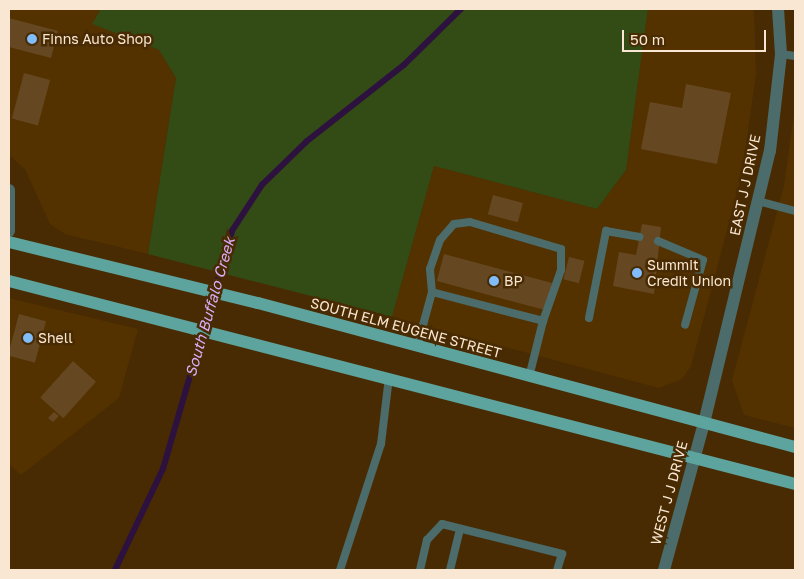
<!DOCTYPE html>
<style>
body{margin:0}
#map{position:relative;width:804px;height:579px;overflow:hidden;background:#482b02;font-family:"Golos Text",sans-serif}
div>[style]{position:absolute}
.built>*{inset:0;background:#533200}
.green>*{inset:0;background:#334b15}
.stream>*{height:5.5px;margin:-2.75px;padding:0 2.75px;transform-origin:2.75px;border-radius:2.75px;background:#2d113e}
.building>*{inset:0;background:#654721;transform-origin:0 0}
.service>*{height:8px;margin:-4px;padding:0 4px;transform-origin:4px;border-radius:4px;background:#4b6c6a}
.minor>*{height:12px;margin:-6px;padding:0 6px;transform-origin:6px;border-radius:6px;background:#4b6c6a}
.tertiary>*{height:12px;margin:-6px;padding:0 6px;transform-origin:6px;border-radius:6px;background:#4b6c6a}
.primary>*{height:12px;margin:-6px;padding:0 6px;transform-origin:6px;border-radius:6px;background:#5da49f}
.dots>*{width:14px;height:14px;translate:-50% -50%;box-sizing:border-box;border:2px solid #482b02;border-radius:50%}
span{translate:-50% -50%;white-space:nowrap;text-align:center;line-height:1.15;-webkit-text-stroke:5px #482b02;paint-order:stroke}
.poi-label{font-size:14px;color:#fae7d3}
.left{translate:0 -50%;text-align:left}
.street-label{font-size:14px;color:#fae7d3}
.water-label{font-size:15px;color:#d9adfa;font-style:italic}
.frame{position:absolute;inset:0;border:10px solid #fae7d3;pointer-events:none}
.scale{position:absolute;left:622px;top:30px;width:144px;height:22px;box-sizing:border-box;border:2px solid #fae7d3;border-top:0;padding-left:6px;font-size:15px;line-height:18px;white-space:nowrap;color:#fae7d3;-webkit-text-stroke:4px #482b02;paint-order:stroke}
</style>
<div id="map">
<div class="built">
<div style="clip-path:polygon(9px 9px,101px 9px,93px 24px,159px 50px,176px 78px,148px 254px,65px 234px,50px 224px,25px 169px,9px 155px)"></div>
<div style="clip-path:polygon(648px 9px,754px 9px,756px 74px,742px 173px,691px 366px,682px 379px,659px 388px,392px 317px,434px 166px,597px 209px,626px 170px)"></div>
<div style="clip-path:polygon(795px 107px,795px 428px,744px 415px,732px 380px,784px 186px)"></div>
<div style="clip-path:polygon(9px 298px,138px 329px,119px 398px,21px 475px,9px 464px)"></div>
</div>
<div class="green">
<div style="clip-path:polygon(101px 9px,648px 9px,626px 170px,597px 209px,434px 166px,392px 317px,148px 254px,176px 78px,159px 50px,92px 24px)"></div>
</div>
<div class="stream">
<div style="left:115px;top:570px;width:112px;rotate:-64.6deg"></div>
<div style="left:163px;top:469px;width:248px;rotate:-73.8deg"></div>
<div style="left:232px;top:231px;width:55px;rotate:-56.9deg"></div>
<div style="left:262px;top:185px;width:62px;rotate:-44.3deg"></div>
<div style="left:306px;top:142px;width:125px;rotate:-38.2deg"></div>
<div style="left:404px;top:65px;width:80px;rotate:-44.5deg"></div>
</div>
<div class="building">
<div style="clip-path:polygon(9px 18px,58px 31px,51px 58px,9px 47px)"></div>
<div style="left:24px;top:73px;width:27px;height:47px;rotate:15deg"></div>
<div style="clip-path:polygon(686px 84px,731px 93px,717px 164px,641px 149px,650px 102px,682px 108px)"></div>
<div style="left:493px;top:195px;width:31px;height:20px;rotate:15deg"></div>
<div style="clip-path:polygon(642px 224px,661px 227px,654px 294px,613px 286px,619px 252px,636px 255px)"></div>
<div style="left:444px;top:254px;width:112px;height:28px;rotate:15deg"></div>
<div style="left:569px;top:257px;width:16px;height:23px;rotate:14deg"></div>
<div style="left:19px;top:314px;width:28px;height:43px;rotate:15deg"></div>
<div style="left:73px;top:361px;width:31px;height:49px;rotate:42deg"></div>
<div style="clip-path:polygon(54px 412px,59px 416px,53px 422px,48px 418px)"></div>
</div>
<div class="service">
<div style="left:781px;top:54px;width:14px;rotate:8deg"></div>
<div style="left:758px;top:201px;width:38px;rotate:15deg"></div>
<div style="left:658px;top:241px;width:49px;rotate:22.9deg"></div>
<div style="left:703px;top:260px;width:67px;rotate:105.5deg"></div>
<div style="left:432px;top:292px;width:23px;rotate:-95deg"></div>
<div style="left:430px;top:269px;width:31px;rotate:-71deg"></div>
<div style="left:440px;top:240px;width:21px;rotate:-49deg"></div>
<div style="left:454px;top:224px;width:16px;rotate:-7deg"></div>
<div style="left:470px;top:222px;width:95px;rotate:16.5deg"></div>
<div style="left:561px;top:249px;width:21px;rotate:90deg"></div>
<div style="left:561px;top:270px;width:54px;rotate:109.4deg"></div>
<div style="left:589px;top:318px;width:89px;rotate:-78.9deg"></div>
<div style="left:606px;top:231px;width:34px;rotate:10deg"></div>
<div style="left:417px;top:347px;width:57px;rotate:-74.7deg"></div>
<div style="left:432px;top:292px;width:115px;rotate:14.6deg"></div>
<div style="left:543px;top:321px;width:58px;rotate:104deg"></div>
<div style="left:340px;top:570px;width:133px;rotate:-72deg"></div>
<div style="left:381px;top:444px;width:67px;rotate:-83.2deg"></div>
<div style="left:420px;top:570px;width:31px;rotate:-77deg"></div>
<div style="left:427px;top:540px;width:22px;rotate:-47deg"></div>
<div style="left:442px;top:524px;width:124px;rotate:14deg"></div>
<div style="left:562px;top:554px;width:17px;rotate:107deg"></div>
<div style="left:450px;top:570px;width:42px;rotate:-76.3deg"></div>
</div>
<div class="minor">
<div style="left:9px;top:190px;width:41px;rotate:90deg"></div>
<div style="left:704px;top:423px;width:280px;rotate:-76.4deg"></div>
<div style="left:770px;top:151px;width:98px;rotate:-83.5deg"></div>
<div style="left:781px;top:54px;width:45px;rotate:-93.8deg"></div>
</div>
<div class="tertiary">
<div style="left:664px;top:570px;width:152px;rotate:-74.8deg"></div>
</div>
<div class="primary">
<div style="left:9px;top:242px;width:256px;rotate:13.8deg"></div>
<div style="left:258px;top:303px;width:556px;rotate:15.01deg"></div>
<div style="left:9px;top:281px;width:812px;rotate:14.48deg"></div>
</div>
<div class="dots">
<div style="left:32px;top:39px;background:#81bdfa"></div>
<div style="left:637px;top:273px;background:#81bdfa"></div>
<div style="left:494px;top:281px;background:#81bdfa"></div>
<div style="left:28px;top:338px;background:#81bdfa"></div>
</div>
<div class="poi-label">
<span class="left" style="left:42px;top:39px">Finns Auto Shop</span>
<span class="left" style="left:647px;top:273px">Summit<br>Credit Union</span>
<span class="left" style="left:504px;top:281px">BP</span>
<span class="left" style="left:38px;top:338px">Shell</span>
</div>
<div class="street-label">
<span style="left:745px;top:185px;rotate:-78deg">EAST J J DRIVE</span>
<span style="left:406px;top:328px;rotate:15deg">SOUTH ELM EUGENE STREET</span>
<span style="left:669px;top:493px;rotate:-75deg">WEST J J DRIVE</span>
</div>
<div class="water-label">
<span style="left:210px;top:307px;rotate:-74deg">South Buffalo Creek</span>
</div>
<div class="frame"></div>
<div class="scale">50 m</div>
</div>
